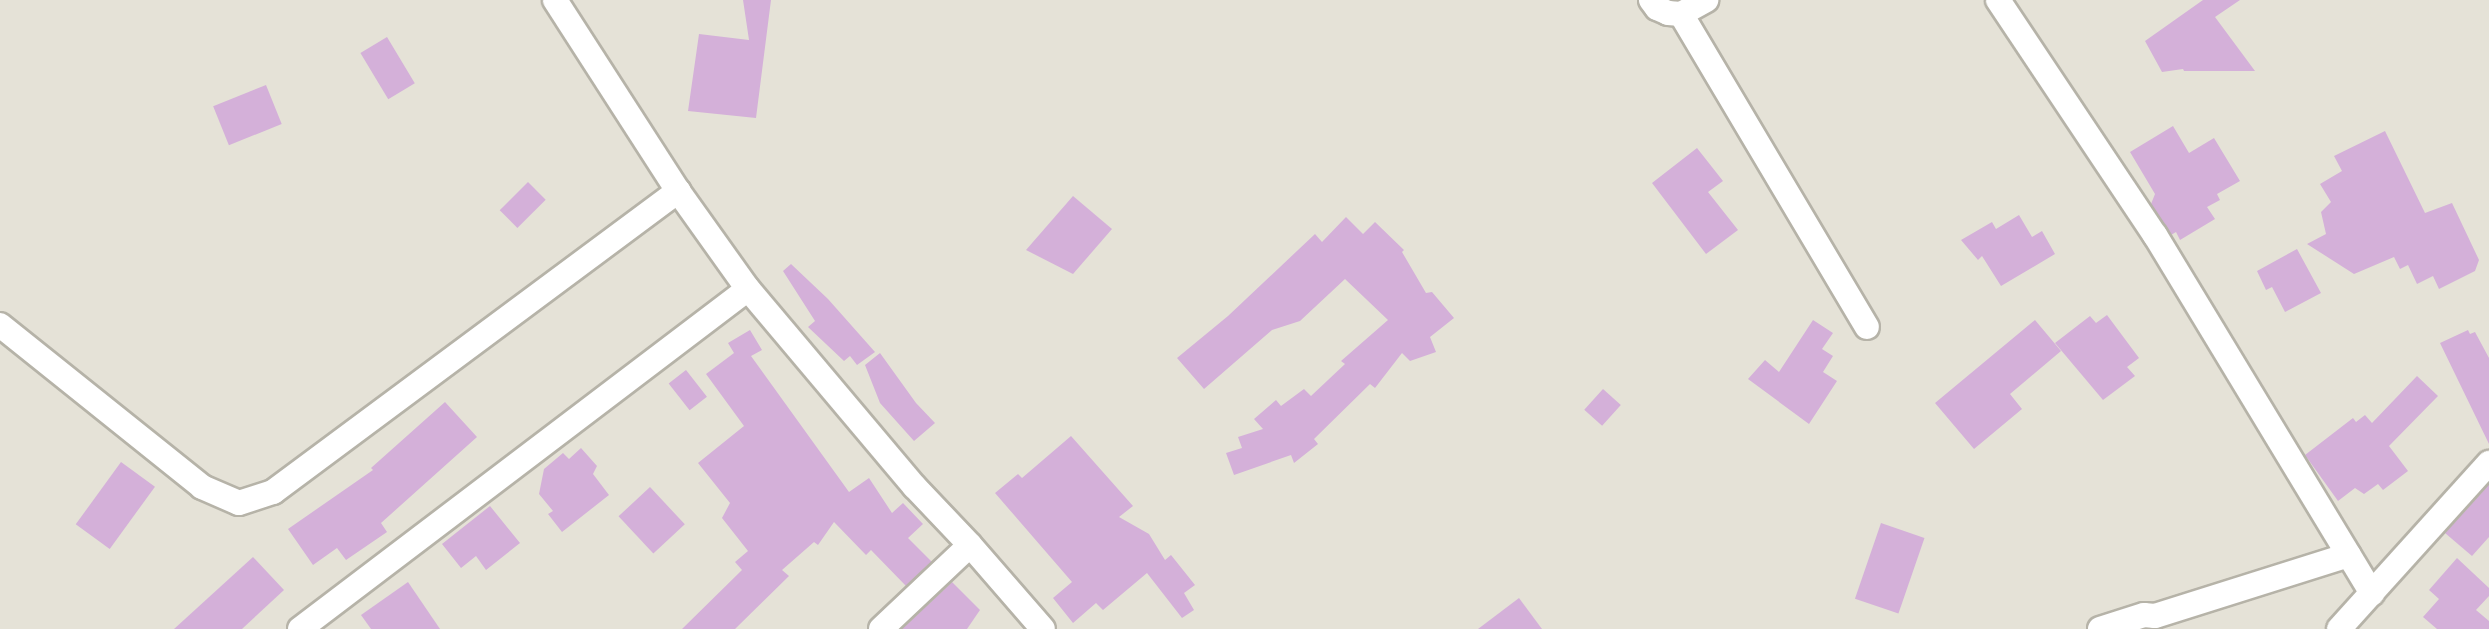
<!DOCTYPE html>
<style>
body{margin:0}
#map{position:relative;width:2489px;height:629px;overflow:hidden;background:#e5e2d7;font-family:Poppins,sans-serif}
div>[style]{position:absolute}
.building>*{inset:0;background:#d4b0d9;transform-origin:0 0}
.roads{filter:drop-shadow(2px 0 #b6b3a8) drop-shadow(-2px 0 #b6b3a8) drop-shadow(0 2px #b6b3a8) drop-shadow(0 -2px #b6b3a8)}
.street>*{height:24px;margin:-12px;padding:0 12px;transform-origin:12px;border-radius:12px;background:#fff}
span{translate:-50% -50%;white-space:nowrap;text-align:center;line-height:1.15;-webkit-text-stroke:4.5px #e5e2d7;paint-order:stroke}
</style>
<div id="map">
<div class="building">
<div style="clip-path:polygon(743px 0,771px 0,756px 118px,688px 111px,699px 34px,749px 40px)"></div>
<div style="clip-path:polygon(2203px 0,2240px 0,2215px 17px,2255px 71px,2184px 71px,2183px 69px,2162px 72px,2145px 41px)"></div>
<div style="left:387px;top:37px;width:54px;height:31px;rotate:59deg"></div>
<div style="left:266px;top:85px;width:42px;height:57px;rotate:68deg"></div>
<div style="clip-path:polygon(2173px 126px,2189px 153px,2214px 138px,2240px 181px,2217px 194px,2220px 200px,2207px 207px,2215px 219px,2180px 240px,2176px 232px,2171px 235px,2151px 204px,2155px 194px,2130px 152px)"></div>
<div style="clip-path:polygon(2385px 131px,2425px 213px,2452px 203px,2479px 260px,2475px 271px,2439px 289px,2433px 276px,2417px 284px,2408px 265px,2400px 269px,2394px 257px,2354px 274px,2307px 244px,2326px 234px,2321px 212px,2331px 202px,2320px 184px,2342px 171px,2334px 156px)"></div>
<div style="clip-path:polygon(1697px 148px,1723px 181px,1708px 192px,1738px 230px,1706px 254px,1652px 183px)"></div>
<div style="left:528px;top:182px;width:25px;height:40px;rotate:45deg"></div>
<div style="clip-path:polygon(1073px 196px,1112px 229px,1073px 274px,1026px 250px)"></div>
<div style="clip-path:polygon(2019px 215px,2032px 237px,2042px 231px,2055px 254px,2001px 286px,1982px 256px,1978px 260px,1961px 240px,1992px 222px,1996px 229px)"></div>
<div style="clip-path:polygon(1346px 217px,1363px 234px,1375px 222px,1404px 250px,1402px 252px,1426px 293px,1432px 292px,1454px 318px,1430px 337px,1436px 352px,1410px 361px,1402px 353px,1375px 388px,1370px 384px,1314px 439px,1318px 444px,1294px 463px,1291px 455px,1234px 475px,1226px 453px,1242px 448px,1238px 437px,1263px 429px,1254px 419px,1276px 400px,1281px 406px,1304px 389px,1311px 396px,1345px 364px,1341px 361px,1388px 320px,1345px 279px,1300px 321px,1272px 330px,1204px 389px,1177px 358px,1228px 316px,1315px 234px,1322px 242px)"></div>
<div style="clip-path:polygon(2297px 249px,2321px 293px,2285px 312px,2272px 287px,2266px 290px,2257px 271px)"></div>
<div style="clip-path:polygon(791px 264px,828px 299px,875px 352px,857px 365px,850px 356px,844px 361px,808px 327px,815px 321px,783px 271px)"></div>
<div style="clip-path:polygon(2107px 315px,2139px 358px,2127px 367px,2135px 376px,2103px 400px,2055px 343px,2090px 316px,2096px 323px)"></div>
<div style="clip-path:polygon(1813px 320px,1833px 333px,1822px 349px,1833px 356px,1823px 372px,1837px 381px,1809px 424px,1748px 379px,1765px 360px,1779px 372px)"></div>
<div style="clip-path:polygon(2035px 320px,2061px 351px,2010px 394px,2022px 409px,1974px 449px,1935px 403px)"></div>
<div style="clip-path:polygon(750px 330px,762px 350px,751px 356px,849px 492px,869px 478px,892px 513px,903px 503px,923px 524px,908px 538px,932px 562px,906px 586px,871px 550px,866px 555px,834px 522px,818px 545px,814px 542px,782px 570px,789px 576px,735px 629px,682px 629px,742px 570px,735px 562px,748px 551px,722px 518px,730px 503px,698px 463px,744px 426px,706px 374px,734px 353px,728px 343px)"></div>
<div style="clip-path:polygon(2468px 330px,2470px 334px,2475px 332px,2489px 358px,2489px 444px,2440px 343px)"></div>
<div style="clip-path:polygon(880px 353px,916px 403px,935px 423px,914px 441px,880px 403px,865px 365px)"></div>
<div style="left:686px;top:370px;width:34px;height:22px;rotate:52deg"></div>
<div style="clip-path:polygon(2417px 376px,2438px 396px,2389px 446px,2408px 471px,2383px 490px,2378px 484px,2364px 494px,2355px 488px,2338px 501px,2305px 455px,2353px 418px,2356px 422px,2365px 415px,2372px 423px)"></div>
<div style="left:1603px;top:389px;width:24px;height:28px;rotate:42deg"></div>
<div style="clip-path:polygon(445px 402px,477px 437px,381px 523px,387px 532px,346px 560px,337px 548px,313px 565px,288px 529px,373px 470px,371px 468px)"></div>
<div style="clip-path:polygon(1071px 436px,1133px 506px,1119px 517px,1149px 534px,1165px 560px,1171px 555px,1195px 585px,1184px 593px,1194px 610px,1182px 618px,1147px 573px,1103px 610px,1096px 603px,1073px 623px,1053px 598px,1072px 582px,995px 493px,1018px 474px,1022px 478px)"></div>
<div style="clip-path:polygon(581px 448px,597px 466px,593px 474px,609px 495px,562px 532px,548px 514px,553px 511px,539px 494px,544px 469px,563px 453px,569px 459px)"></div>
<div style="left:121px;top:462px;width:42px;height:77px;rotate:36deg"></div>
<div style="clip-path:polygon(2489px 484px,2489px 537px,2472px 556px,2445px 533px)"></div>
<div style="left:650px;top:487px;width:51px;height:43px;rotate:47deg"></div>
<div style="clip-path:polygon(490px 506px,520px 543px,486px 570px,476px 556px,461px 568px,442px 544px)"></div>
<div style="left:1881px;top:523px;width:46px;height:80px;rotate:19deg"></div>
<div style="clip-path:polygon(253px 557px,284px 590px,242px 629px,174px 629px)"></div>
<div style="clip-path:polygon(2457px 558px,2489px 588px,2489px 596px,2476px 610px,2489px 621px,2489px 629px,2437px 629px,2423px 617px,2439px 599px,2429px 590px)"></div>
<div style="clip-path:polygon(408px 582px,440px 629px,371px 629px,361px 615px)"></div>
<div style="clip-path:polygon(952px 582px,980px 610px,967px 629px,902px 629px)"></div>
<div style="clip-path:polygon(1519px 598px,1542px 629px,1478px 629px)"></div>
</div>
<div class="roads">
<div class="street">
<div style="left:555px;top:0;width:227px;rotate:57.2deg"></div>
<div style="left:678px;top:191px;width:120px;rotate:54.5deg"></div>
<div style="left:748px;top:289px;width:258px;rotate:49.9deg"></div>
<div style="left:914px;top:486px;width:81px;rotate:46.5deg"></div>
<div style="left:970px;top:545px;width:111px;rotate:49deg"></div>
<div style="left:1651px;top:0;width:10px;rotate:53deg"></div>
<div style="left:1657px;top:8px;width:12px;rotate:24deg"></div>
<div style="left:1668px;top:13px;width:13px;rotate:4deg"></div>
<div style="left:1681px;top:14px;width:29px;rotate:-29deg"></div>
<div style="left:1998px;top:0;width:283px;rotate:56.3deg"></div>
<div style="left:2155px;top:235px;width:419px;rotate:58.8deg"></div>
<div style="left:1681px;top:14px;width:364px;rotate:59.3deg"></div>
<div style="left:0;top:325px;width:259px;rotate:38.7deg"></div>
<div style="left:202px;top:487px;width:40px;rotate:23.4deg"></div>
<div style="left:239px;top:503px;width:36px;rotate:-18deg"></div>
<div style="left:273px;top:492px;width:505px;rotate:-36.62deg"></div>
<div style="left:300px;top:629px;width:562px;rotate:-37.2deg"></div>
<div style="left:881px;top:629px;width:122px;rotate:-43.3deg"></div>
<div style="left:2100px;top:629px;width:46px;rotate:-17.7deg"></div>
<div style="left:2144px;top:615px;width:11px;rotate:5deg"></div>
<div style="left:2155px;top:616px;width:203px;rotate:-17.5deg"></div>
<div style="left:2339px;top:629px;width:224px;rotate:-47.9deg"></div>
</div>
</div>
</div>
